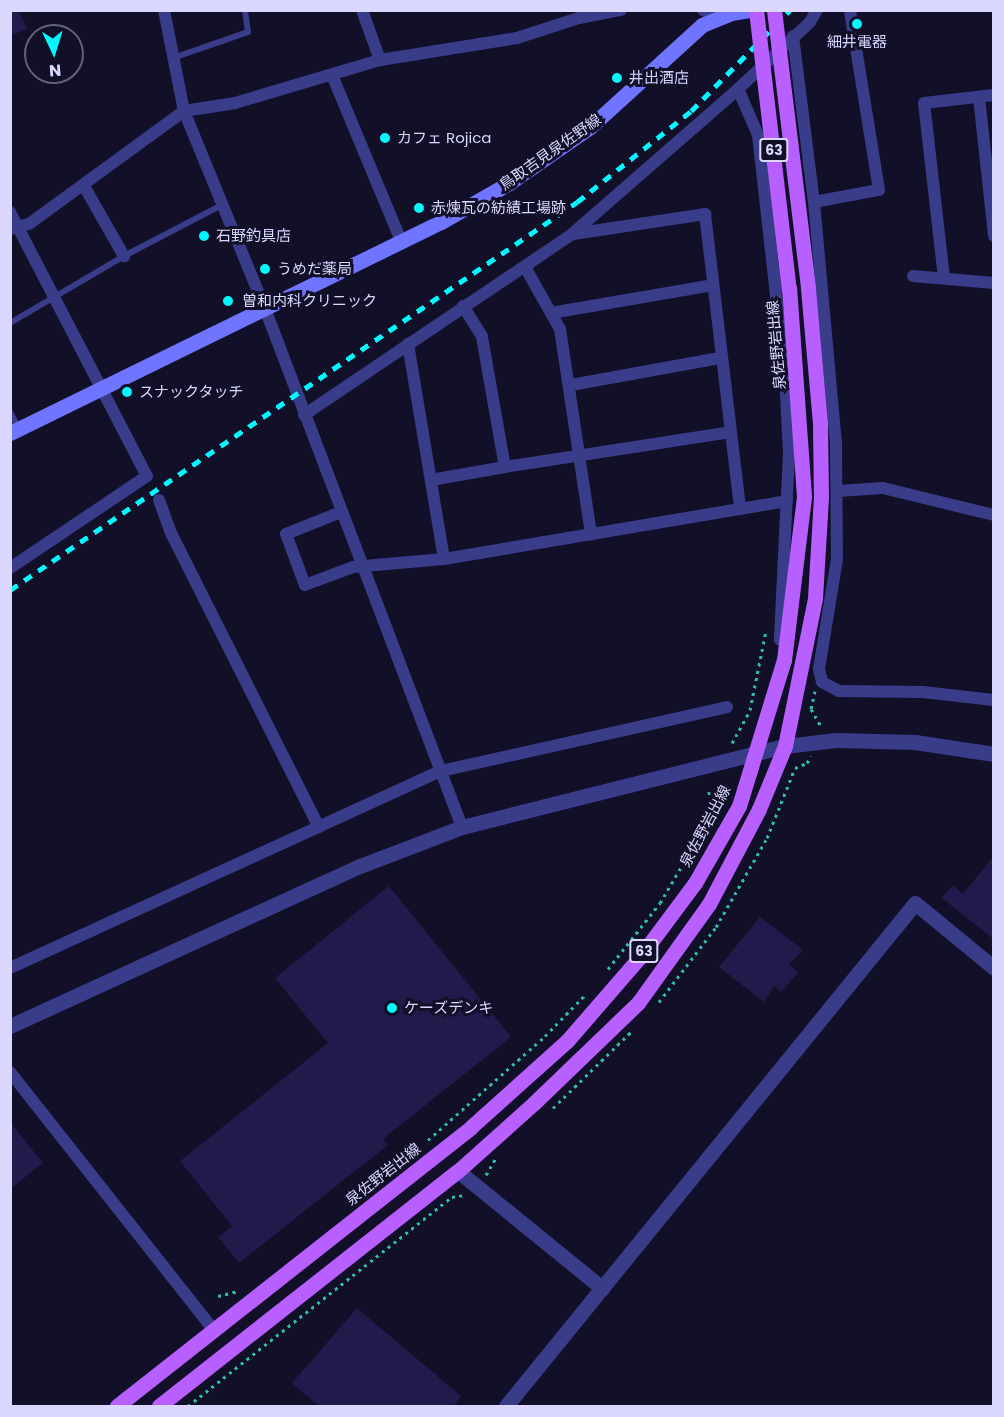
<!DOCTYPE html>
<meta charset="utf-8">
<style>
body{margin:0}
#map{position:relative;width:1004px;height:1417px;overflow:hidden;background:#120f29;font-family:Poppins,"Noto Sans JP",sans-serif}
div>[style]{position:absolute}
.building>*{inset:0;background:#211b4b}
.path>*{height:3px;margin-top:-1.5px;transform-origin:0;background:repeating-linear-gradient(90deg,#2cbeab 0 3px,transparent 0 7.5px)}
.service>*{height:6px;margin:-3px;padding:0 3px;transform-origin:3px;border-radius:3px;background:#393c89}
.minor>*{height:12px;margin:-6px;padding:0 6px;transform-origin:6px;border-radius:6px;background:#393c89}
.tertiary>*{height:15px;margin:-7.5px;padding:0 7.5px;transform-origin:7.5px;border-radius:7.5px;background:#393c89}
.secondary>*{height:15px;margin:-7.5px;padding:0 7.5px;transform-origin:7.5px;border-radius:7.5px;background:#6f75ff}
.primary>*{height:15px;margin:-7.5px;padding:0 7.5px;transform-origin:7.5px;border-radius:7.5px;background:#b85fff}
.rail>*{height:4.5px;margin-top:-2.25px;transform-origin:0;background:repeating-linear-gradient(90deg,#04f7ff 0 9px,transparent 0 17px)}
.primary-bridge>*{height:15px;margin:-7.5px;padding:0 7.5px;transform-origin:7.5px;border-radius:7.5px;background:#b85fff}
.dots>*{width:16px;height:16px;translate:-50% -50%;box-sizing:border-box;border:3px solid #120f29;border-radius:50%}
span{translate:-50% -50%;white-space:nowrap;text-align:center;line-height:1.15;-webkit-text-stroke:6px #120f29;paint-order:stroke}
.shield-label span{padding:2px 4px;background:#120f29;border:2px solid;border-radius:4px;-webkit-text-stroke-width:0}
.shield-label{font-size:14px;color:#dad8ff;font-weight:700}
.poi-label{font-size:15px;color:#dad8ff}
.left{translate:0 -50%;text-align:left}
.street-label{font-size:15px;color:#dad8ff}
.frame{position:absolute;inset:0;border:12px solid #dad8ff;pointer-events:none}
.north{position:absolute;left:24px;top:24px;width:60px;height:60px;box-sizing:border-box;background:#120f29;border:2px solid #625f7f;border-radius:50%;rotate:176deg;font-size:16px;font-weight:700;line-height:24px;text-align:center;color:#dad8ff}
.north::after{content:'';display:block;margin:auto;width:21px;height:27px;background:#04f7ff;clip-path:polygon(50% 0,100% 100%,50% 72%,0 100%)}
</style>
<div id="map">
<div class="building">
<div style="clip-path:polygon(10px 10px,19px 10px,27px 29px,10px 36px)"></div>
<div style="clip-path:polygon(993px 857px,993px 939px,942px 898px,953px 885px,963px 894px)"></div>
<div style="clip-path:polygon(389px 886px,511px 1037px,383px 1139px,388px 1145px,239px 1263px,218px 1237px,232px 1226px,180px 1161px,328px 1043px,275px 978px)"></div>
<div style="clip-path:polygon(760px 917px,803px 950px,789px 964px,798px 973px,781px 992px,774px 986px,764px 1002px,719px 967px)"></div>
<div style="clip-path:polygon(10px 1122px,43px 1163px,10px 1189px)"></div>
<div style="clip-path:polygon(357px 1308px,461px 1396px,453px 1407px,320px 1407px,292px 1383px)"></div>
</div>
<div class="path">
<div style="left:815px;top:691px;width:18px;rotate:103deg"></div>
<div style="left:811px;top:709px;width:20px;rotate:60deg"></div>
<div style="left:732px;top:743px;width:38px;rotate:-61deg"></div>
<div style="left:750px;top:710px;width:81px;rotate:-78.6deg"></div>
<div style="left:608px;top:969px;width:84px;rotate:-51.8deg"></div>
<div style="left:660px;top:903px;width:87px;rotate:-59.6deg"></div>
<div style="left:704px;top:828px;width:27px;rotate:-77deg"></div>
<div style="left:710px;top:802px;width:11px;rotate:-95deg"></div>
<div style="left:659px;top:1002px;width:94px;rotate:-52.8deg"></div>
<div style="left:716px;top:927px;width:103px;rotate:-60.2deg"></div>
<div style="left:767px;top:838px;width:75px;rotate:-68.2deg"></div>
<div style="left:795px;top:768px;width:13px;rotate:-23deg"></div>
<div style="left:807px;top:763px;width:8px;rotate:-60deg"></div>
<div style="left:553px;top:1108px;width:110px;rotate:-44.3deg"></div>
<div style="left:428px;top:1140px;width:157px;rotate:-41.6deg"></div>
<div style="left:545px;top:1036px;width:59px;rotate:-45.7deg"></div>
<div style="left:486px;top:1175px;width:20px;rotate:-60deg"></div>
<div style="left:218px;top:1296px;width:21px;rotate:-14deg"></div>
<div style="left:188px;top:1406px;width:337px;rotate:-38.4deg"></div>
<div style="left:452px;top:1197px;width:12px;rotate:-9deg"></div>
</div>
<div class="service">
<div style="left:173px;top:58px;width:79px;rotate:-19.1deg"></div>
<div style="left:248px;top:32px;width:22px;rotate:-98deg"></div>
<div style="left:10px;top:323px;width:132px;rotate:-30.4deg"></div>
<div style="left:124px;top:256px;width:110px;rotate:-27.5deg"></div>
<div style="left:10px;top:412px;width:19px;rotate:62deg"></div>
</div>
<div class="minor">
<div style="left:164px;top:10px;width:103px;rotate:78.8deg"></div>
<div style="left:184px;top:111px;width:211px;rotate:67.7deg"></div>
<div style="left:264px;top:306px;width:557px;rotate:69.19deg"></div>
<div style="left:362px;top:10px;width:53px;rotate:70.2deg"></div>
<div style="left:703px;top:10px;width:15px;rotate:28deg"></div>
<div style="left:793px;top:36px;width:167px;rotate:82.8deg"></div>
<div style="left:814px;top:202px;width:245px;rotate:84.8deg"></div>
<div style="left:836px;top:446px;width:113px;rotate:89.5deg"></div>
<div style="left:837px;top:559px;width:111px;rotate:99.3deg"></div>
<div style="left:819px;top:669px;width:13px;rotate:77deg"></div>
<div style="left:822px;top:682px;width:19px;rotate:28deg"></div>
<div style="left:839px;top:691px;width:84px;rotate:0.7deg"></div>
<div style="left:923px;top:692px;width:71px;rotate:6.4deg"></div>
<div style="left:332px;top:75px;width:180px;rotate:67.4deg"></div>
<div style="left:738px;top:89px;width:50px;rotate:66.5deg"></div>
<div style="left:758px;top:135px;width:243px;rotate:83.6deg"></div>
<div style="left:785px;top:376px;width:77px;rotate:87deg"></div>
<div style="left:789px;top:453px;width:187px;rotate:92.8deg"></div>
<div style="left:979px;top:97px;width:140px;rotate:83.8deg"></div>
<div style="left:84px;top:186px;width:81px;rotate:60.3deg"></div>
<div style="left:814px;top:202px;width:66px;rotate:-10.5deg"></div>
<div style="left:879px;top:190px;width:182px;rotate:-99.2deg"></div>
<div style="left:10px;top:212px;width:297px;rotate:62.6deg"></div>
<div style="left:147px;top:476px;width:165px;rotate:146.1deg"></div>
<div style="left:10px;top:229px;width:20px;rotate:-15deg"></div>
<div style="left:29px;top:224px;width:192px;rotate:-36.1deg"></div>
<div style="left:184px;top:111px;width:52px;rotate:-8.9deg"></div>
<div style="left:235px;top:103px;width:151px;rotate:-16.5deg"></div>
<div style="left:380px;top:60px;width:139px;rotate:-9.1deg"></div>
<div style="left:517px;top:38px;width:65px;rotate:-17.9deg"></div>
<div style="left:579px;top:18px;width:43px;rotate:-10.8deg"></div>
<div style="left:573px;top:234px;width:134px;rotate:-8.6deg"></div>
<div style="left:705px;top:214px;width:297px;rotate:83.2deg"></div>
<div style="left:525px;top:267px;width:71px;rotate:60.6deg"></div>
<div style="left:560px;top:329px;width:208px;rotate:81.4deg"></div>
<div style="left:913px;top:276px;width:81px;rotate:4.9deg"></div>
<div style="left:944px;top:278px;width:176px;rotate:-96.5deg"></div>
<div style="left:924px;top:103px;width:70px;rotate:-6.5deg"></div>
<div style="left:463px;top:306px;width:36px;rotate:58deg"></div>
<div style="left:482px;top:337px;width:132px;rotate:80deg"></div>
<div style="left:505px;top:467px;width:228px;rotate:-8.8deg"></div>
<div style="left:551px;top:313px;width:164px;rotate:-9.8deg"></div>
<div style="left:408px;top:344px;width:218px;rotate:80.5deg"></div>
<div style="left:571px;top:385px;width:151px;rotate:-10.3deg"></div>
<div style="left:304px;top:415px;width:323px;rotate:-34deg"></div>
<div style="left:572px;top:234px;width:220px;rotate:-41.1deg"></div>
<div style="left:738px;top:89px;width:98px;rotate:-42.9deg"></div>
<div style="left:810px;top:22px;width:14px;rotate:-60deg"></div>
<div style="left:431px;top:480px;width:75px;rotate:-10deg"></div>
<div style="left:838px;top:491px;width:45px;rotate:-3.8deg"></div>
<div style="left:883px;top:488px;width:114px;rotate:13.7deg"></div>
<div style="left:159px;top:500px;width:37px;rotate:70deg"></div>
<div style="left:172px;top:535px;width:327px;rotate:63.3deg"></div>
<div style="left:341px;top:512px;width:59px;rotate:158.2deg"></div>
<div style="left:286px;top:534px;width:54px;rotate:69.6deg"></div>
<div style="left:305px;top:585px;width:51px;rotate:-20.6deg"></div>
<div style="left:353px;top:567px;width:91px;rotate:-5deg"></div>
<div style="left:444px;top:559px;width:348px;rotate:-9.6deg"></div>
<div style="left:10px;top:968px;width:474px;rotate:-24.6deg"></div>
<div style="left:441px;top:771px;width:293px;rotate:-12.6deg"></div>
<div style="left:10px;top:1072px;width:328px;rotate:51.7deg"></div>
</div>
<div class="tertiary">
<div style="left:10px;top:1026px;width:385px;rotate:-24.6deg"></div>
<div style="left:360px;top:866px;width:109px;rotate:-20.9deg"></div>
<div style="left:462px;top:827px;width:333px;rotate:-14.1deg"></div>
<div style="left:785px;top:746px;width:51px;rotate:-6.7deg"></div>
<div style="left:836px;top:740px;width:79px;rotate:1.5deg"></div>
<div style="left:915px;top:742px;width:80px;rotate:8.6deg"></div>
<div style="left:458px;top:1171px;width:186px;rotate:39.1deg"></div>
<div style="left:506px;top:1406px;width:648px;rotate:-50.88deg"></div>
<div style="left:915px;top:903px;width:102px;rotate:39.4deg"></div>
</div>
<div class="secondary">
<div style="left:10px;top:433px;width:480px;rotate:-26.1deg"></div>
<div style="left:441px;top:222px;width:78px;rotate:-29.8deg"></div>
<div style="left:509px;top:183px;width:98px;rotate:-34.7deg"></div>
<div style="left:590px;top:127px;width:151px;rotate:-42.3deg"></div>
<div style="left:702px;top:25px;width:31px;rotate:-22deg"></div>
<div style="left:731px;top:13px;width:20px;rotate:-9deg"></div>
</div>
<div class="primary">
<div style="left:117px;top:1406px;width:451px;rotate:-38.2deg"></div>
<div style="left:471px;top:1127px;width:129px;rotate:-41.9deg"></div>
<div style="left:567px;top:1041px;width:110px;rotate:-49.1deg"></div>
<div style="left:639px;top:958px;width:94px;rotate:-53.3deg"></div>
<div style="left:695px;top:883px;width:89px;rotate:-60.3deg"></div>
<div style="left:739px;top:806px;width:153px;rotate:-72.9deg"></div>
<div style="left:784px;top:660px;width:165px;rotate:-83deg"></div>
<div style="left:804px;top:496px;width:208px;rotate:-94.1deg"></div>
<div style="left:159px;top:1406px;width:380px;rotate:-38.2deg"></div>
<div style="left:458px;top:1171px;width:102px;rotate:-41.8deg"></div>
<div style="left:534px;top:1103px;width:144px;rotate:-43.9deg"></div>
<div style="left:638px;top:1003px;width:122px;rotate:-54.4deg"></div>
<div style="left:709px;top:904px;width:107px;rotate:-62.2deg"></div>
<div style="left:759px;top:809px;width:68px;rotate:-67.6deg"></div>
<div style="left:785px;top:746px;width:151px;rotate:-78.5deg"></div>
<div style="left:815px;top:598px;width:101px;rotate:-86.6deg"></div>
<div style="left:821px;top:497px;width:74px;rotate:-90.8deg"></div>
<div style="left:820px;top:423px;width:136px;rotate:-95.1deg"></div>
</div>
<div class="rail">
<div style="left:10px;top:590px;width:687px;rotate:-34.38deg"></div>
<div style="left:577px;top:202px;width:146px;rotate:-38.6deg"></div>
<div style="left:691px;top:111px;width:141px;rotate:-45.6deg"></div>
</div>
<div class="primary-bridge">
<div style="left:756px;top:10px;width:281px;rotate:83.3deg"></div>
<div style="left:774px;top:10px;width:280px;rotate:83deg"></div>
</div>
<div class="dots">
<div style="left:857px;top:24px;background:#04f7ff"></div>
<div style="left:617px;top:78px;background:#04f7ff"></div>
<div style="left:385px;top:138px;background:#04f7ff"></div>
<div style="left:419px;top:208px;background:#04f7ff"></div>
<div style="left:204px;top:236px;background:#04f7ff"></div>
<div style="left:265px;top:269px;background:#04f7ff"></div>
<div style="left:228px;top:301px;background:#04f7ff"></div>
<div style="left:127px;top:392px;background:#04f7ff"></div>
<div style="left:392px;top:1008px;background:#04f7ff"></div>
</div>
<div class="shield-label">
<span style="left:774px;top:150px">63</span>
<span style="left:644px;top:951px">63</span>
</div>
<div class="poi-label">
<span style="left:857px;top:42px">細井電器</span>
<span class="left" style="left:629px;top:78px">井出酒店</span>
<span class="left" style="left:397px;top:138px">カフェ Rojica</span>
<span class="left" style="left:431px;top:208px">赤煉瓦の紡績工場跡</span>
<span class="left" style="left:216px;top:236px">石野釣具店</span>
<span class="left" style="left:277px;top:269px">うめだ薬局</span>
<span class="left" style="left:242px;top:301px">曽和内科クリニック</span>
<span class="left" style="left:139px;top:392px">スナックタッチ</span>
<span class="left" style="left:404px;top:1008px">ケーズデンキ</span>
</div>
<div class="street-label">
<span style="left:550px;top:152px;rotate:-35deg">鳥取吉見泉佐野線</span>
<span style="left:776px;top:345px;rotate:-95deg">泉佐野岩出線</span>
<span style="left:705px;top:826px;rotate:-62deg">泉佐野岩出線</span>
<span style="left:383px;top:1174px;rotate:-38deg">泉佐野岩出線</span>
</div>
<div class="frame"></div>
<div class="north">N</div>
</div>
